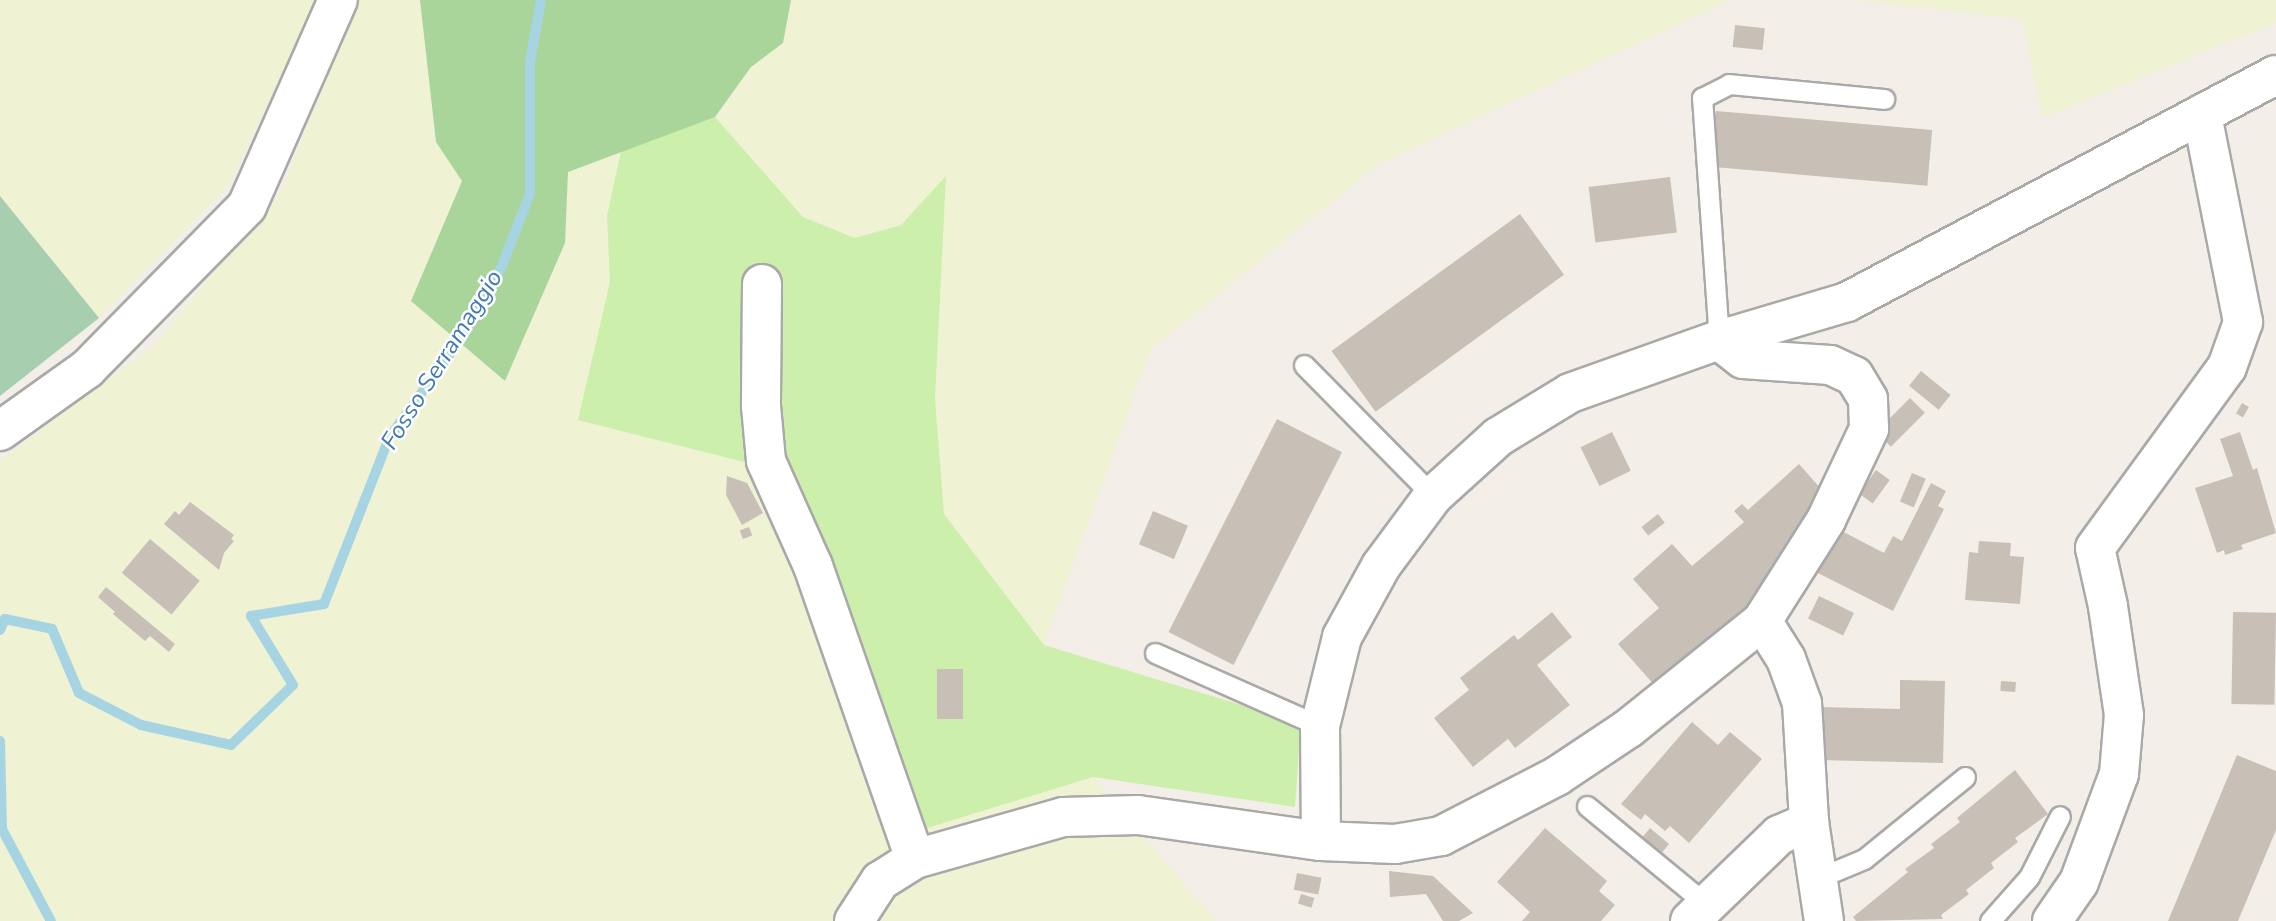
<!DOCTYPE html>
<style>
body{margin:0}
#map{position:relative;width:2276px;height:921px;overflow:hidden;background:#f3efe8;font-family:"Nunito Sans",sans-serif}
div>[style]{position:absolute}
.farmland>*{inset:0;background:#eff2d3}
.grass>*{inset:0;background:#ccf0ab}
.forest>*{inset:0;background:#aad59a}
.cemetery>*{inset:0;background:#a7ceae}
.stream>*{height:10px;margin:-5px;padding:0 5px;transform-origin:5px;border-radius:5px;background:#a6d4e3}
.building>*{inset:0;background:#c8bfb7;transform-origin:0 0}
.roads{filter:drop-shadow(2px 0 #a9a9a9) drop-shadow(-2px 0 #a9a9a9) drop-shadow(0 2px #a9a9a9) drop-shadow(0 -2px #a9a9a9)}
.lane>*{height:19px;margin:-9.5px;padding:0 9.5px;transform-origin:9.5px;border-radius:9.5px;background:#fff}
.street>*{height:38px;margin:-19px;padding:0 19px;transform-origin:19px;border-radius:19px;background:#fff}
span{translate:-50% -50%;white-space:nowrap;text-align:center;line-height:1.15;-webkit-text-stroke:5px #fff;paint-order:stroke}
.water-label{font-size:24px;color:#4279b2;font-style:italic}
</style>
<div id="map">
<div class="farmland">
<div style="clip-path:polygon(0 0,316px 0,229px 185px,99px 318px,0 196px)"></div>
<div style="clip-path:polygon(359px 0,420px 0,436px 142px,462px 181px,411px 301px,505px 381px,565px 243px,567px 172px,621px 151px,607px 216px,610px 282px,578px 420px,764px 467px,914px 832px,1093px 777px,1216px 921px,0 921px,0 461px,154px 345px,281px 191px)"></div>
<div style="clip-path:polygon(791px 0,1730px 0,1379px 164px,1151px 349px,1044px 645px,944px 514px,935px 399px,946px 177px,900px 225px,855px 238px,803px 217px,715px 117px,751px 67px,783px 43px)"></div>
<div style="clip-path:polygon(1852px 0,2276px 0,2276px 23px,2042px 118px,2022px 19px)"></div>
</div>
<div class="grass">
<div style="clip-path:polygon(715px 117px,803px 217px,855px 238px,901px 225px,946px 176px,935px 399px,944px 514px,1044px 645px,1301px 723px,1295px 807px,1093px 777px,914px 832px,764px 467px,578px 420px,610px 282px,607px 216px,621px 151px)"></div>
</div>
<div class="forest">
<div style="clip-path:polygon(420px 0,791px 0,783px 43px,751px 67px,715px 117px,568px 172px,565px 243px,505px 381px,411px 301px,462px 181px,436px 142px)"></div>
</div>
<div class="cemetery">
<div style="clip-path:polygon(0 196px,99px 318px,0 396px)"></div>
</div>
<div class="stream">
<div style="left:0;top:630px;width:12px;rotate:-66deg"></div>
<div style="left:5px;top:619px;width:48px;rotate:12deg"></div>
<div style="left:52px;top:629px;width:69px;rotate:67.1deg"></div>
<div style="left:79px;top:693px;width:70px;rotate:27.3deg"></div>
<div style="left:141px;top:725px;width:92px;rotate:12.5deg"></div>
<div style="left:231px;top:745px;width:86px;rotate:-44.1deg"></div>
<div style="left:293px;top:685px;width:81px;rotate:-121.3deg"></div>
<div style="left:251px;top:616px;width:74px;rotate:-9.3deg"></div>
<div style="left:324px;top:604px;width:178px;rotate:-68.6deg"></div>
<div style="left:389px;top:438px;width:125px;rotate:-54.1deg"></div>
<div style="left:462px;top:337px;width:81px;rotate:-60.6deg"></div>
<div style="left:502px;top:266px;width:78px;rotate:-69deg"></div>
<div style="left:530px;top:193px;width:131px;rotate:-90deg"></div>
<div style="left:530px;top:62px;width:63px;rotate:-79.9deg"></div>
<div style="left:0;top:741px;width:88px;rotate:88.7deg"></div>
<div style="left:2px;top:829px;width:104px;rotate:62deg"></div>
</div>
<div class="building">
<div style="left:1735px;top:25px;width:30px;height:22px;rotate:6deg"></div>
<div style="left:1716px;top:111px;width:217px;height:56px;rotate:5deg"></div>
<div style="left:1670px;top:177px;width:56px;height:82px;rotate:83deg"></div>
<div style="left:1520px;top:214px;width:75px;height:233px;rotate:54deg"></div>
<div style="left:1921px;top:371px;width:38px;height:19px;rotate:39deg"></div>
<div style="left:1910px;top:398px;width:21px;height:48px;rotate:45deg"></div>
<div style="left:2242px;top:403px;width:8px;height:12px;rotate:30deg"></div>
<div style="left:1277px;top:419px;width:73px;height:239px;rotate:27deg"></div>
<div style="left:1612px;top:432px;width:43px;height:35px;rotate:64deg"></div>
<div style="clip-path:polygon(2240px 432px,2253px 470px,2257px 468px,2276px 533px,2241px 545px,2243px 549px,2225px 555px,2224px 550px,2217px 553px,2195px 488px,2233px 476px,2220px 439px)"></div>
<div style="clip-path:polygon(1799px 464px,1822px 490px,1813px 498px,1826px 508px,1772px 583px,1656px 687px,1618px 644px,1659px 608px,1633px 579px,1672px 544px,1692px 566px,1744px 522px,1734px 511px,1742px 504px,1748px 510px)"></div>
<div style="left:1876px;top:470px;width:17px;height:29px;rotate:36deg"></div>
<div style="left:1912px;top:473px;width:15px;height:31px;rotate:23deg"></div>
<div style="clip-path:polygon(727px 476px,747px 483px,763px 513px,742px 525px,726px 495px)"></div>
<div style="clip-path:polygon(1931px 483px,1946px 491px,1938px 506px,1944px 509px,1893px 611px,1810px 569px,1832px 526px,1884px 553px,1893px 536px,1902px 541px)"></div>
<div style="clip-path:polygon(190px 502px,234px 535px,231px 539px,234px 541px,224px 553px,219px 570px,164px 524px,175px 511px,179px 515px)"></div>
<div style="left:1153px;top:511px;width:38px;height:36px;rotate:23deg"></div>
<div style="left:1658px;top:514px;width:11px;height:21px;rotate:52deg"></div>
<div style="left:749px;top:527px;width:9px;height:10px;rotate:69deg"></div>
<div style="left:150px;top:539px;width:65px;height:44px;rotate:40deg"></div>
<div style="clip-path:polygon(1979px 541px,2011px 543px,2010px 556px,2024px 557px,2020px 604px,1965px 600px,1969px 552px,1978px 553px)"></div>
<div style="clip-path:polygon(106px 587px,175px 644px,169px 652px,150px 636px,145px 641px,113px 614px,115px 612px,98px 597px)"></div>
<div style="left:1819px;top:596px;width:39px;height:25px;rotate:26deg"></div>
<div style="clip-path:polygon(1552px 612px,1572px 637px,1537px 665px,1570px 705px,1515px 748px,1508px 739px,1473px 767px,1434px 718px,1469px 690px,1460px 678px,1514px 635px,1518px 640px)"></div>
<div style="left:2233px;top:612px;width:43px;height:92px;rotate:1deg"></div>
<div style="left:937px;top:669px;width:26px;height:50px"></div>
<div style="clip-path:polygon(1900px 680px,1945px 681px,1943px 763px,1818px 760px,1819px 707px,1900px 709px)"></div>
<div style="left:2001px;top:681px;width:15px;height:10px;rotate:4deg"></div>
<div style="clip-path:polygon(1692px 722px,1718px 745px,1730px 732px,1762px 759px,1689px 843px,1670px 826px,1665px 831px,1645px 814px,1641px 820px,1621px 804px)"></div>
<div style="clip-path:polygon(2237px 755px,2276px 771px,2276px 830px,2238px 921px,2168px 921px)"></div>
<div style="clip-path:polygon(2015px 770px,2048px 814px,2015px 838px,2018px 842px,1991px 863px,1994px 868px,1966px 890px,1969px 894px,1941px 915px,1943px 919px,1856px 921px,1853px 917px,1908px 872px,1905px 869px,1934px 848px,1931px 844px,1960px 822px,1957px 818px)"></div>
<div style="clip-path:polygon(1545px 828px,1607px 881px,1599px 891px,1615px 905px,1601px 921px,1522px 921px,1530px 912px,1497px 882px)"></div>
<div style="left:1650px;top:828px;width:25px;height:14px;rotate:40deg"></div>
<div style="clip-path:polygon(1389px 871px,1433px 876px,1473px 913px,1459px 921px,1443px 921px,1426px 894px,1390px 897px)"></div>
<div style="left:1297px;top:873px;width:25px;height:17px;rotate:11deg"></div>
<div style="left:1301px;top:894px;width:14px;height:10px;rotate:17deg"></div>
</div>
<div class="roads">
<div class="lane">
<div style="left:1719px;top:340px;width:243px;rotate:-94deg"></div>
<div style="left:1702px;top:98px;width:30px;rotate:-27deg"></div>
<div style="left:1729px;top:84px;width:156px;rotate:5.5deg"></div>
<div style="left:1304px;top:365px;width:184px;rotate:45.4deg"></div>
<div style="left:1155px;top:653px;width:180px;rotate:23.9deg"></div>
<div style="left:1587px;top:806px;width:156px;rotate:39.5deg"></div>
<div style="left:1816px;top:879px;width:52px;rotate:-22.6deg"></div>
<div style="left:1864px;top:859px;width:130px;rotate:-39.1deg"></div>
<div style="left:1990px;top:921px;width:59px;rotate:-48.4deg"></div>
<div style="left:2029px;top:877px;width:68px;rotate:-63.1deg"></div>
</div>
<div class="street">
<div style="left:762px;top:284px;width:122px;rotate:90.5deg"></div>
<div style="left:761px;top:406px;width:55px;rotate:84.8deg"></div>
<div style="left:766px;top:461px;width:115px;rotate:65.9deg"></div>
<div style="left:813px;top:566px;width:310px;rotate:70.8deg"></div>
<div style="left:0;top:431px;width:107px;rotate:-35.5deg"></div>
<div style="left:87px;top:369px;width:228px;rotate:-45.5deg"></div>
<div style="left:247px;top:206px;width:225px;rotate:-66.2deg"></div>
<div style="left:1762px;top:621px;width:45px;rotate:57.7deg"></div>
<div style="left:1786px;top:659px;width:47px;rotate:70deg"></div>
<div style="left:1802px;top:703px;width:119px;rotate:86.6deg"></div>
<div style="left:1809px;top:822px;width:100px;rotate:81.4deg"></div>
<div style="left:1321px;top:841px;width:115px;rotate:-90.5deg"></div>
<div style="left:1320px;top:726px;width:92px;rotate:-76.1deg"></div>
<div style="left:1342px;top:637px;width:81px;rotate:-61.2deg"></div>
<div style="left:1381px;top:566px;width:87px;rotate:-53.4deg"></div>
<div style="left:1433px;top:496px;width:88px;rotate:-42.2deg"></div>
<div style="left:1498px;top:437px;width:84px;rotate:-31.4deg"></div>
<div style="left:1570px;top:393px;width:158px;rotate:-19.6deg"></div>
<div style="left:1719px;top:340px;width:134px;rotate:-16.5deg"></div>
<div style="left:1847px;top:302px;width:485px;rotate:-27.9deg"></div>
<div style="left:854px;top:921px;width:48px;rotate:-57deg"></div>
<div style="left:880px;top:881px;width:41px;rotate:-32.2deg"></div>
<div style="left:915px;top:859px;width:154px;rotate:-15.8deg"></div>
<div style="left:1063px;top:817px;width:75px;rotate:-1.5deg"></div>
<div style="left:1138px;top:815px;width:185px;rotate:8.1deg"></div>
<div style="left:1321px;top:841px;width:74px;rotate:2.3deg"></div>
<div style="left:1395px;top:844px;width:47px;rotate:-9.9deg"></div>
<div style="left:1441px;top:836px;width:131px;rotate:-27.3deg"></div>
<div style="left:1557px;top:776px;width:87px;rotate:-33.7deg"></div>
<div style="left:1629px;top:728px;width:171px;rotate:-38.8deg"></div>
<div style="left:1762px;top:621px;width:120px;rotate:-57.6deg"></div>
<div style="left:1826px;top:520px;width:101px;rotate:-64.7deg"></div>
<div style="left:1869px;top:429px;width:30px;rotate:-92deg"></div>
<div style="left:1868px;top:399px;width:27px;rotate:-121deg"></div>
<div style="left:1854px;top:376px;width:26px;rotate:-155deg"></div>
<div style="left:1830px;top:365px;width:87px;rotate:-176.1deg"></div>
<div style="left:1743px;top:359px;width:31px;rotate:-142deg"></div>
<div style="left:1690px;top:921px;width:124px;rotate:-44deg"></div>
<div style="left:1779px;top:835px;width:33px;rotate:-23deg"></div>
<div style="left:2052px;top:921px;width:47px;rotate:-55.3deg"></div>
<div style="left:2079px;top:882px;width:115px;rotate:-69.7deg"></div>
<div style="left:2119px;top:774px;width:59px;rotate:-85.2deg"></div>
<div style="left:2124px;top:715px;width:110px;rotate:-98.4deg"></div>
<div style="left:2108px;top:606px;width:59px;rotate:-102.6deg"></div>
<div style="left:2095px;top:548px;width:224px;rotate:-53.9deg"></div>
<div style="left:2227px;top:367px;width:48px;rotate:-70.4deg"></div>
<div style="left:2243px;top:322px;width:212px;rotate:-101.2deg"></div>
</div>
</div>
<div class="water-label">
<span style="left:442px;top:360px;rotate:-58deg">Fosso Serramaggio</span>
</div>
</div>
